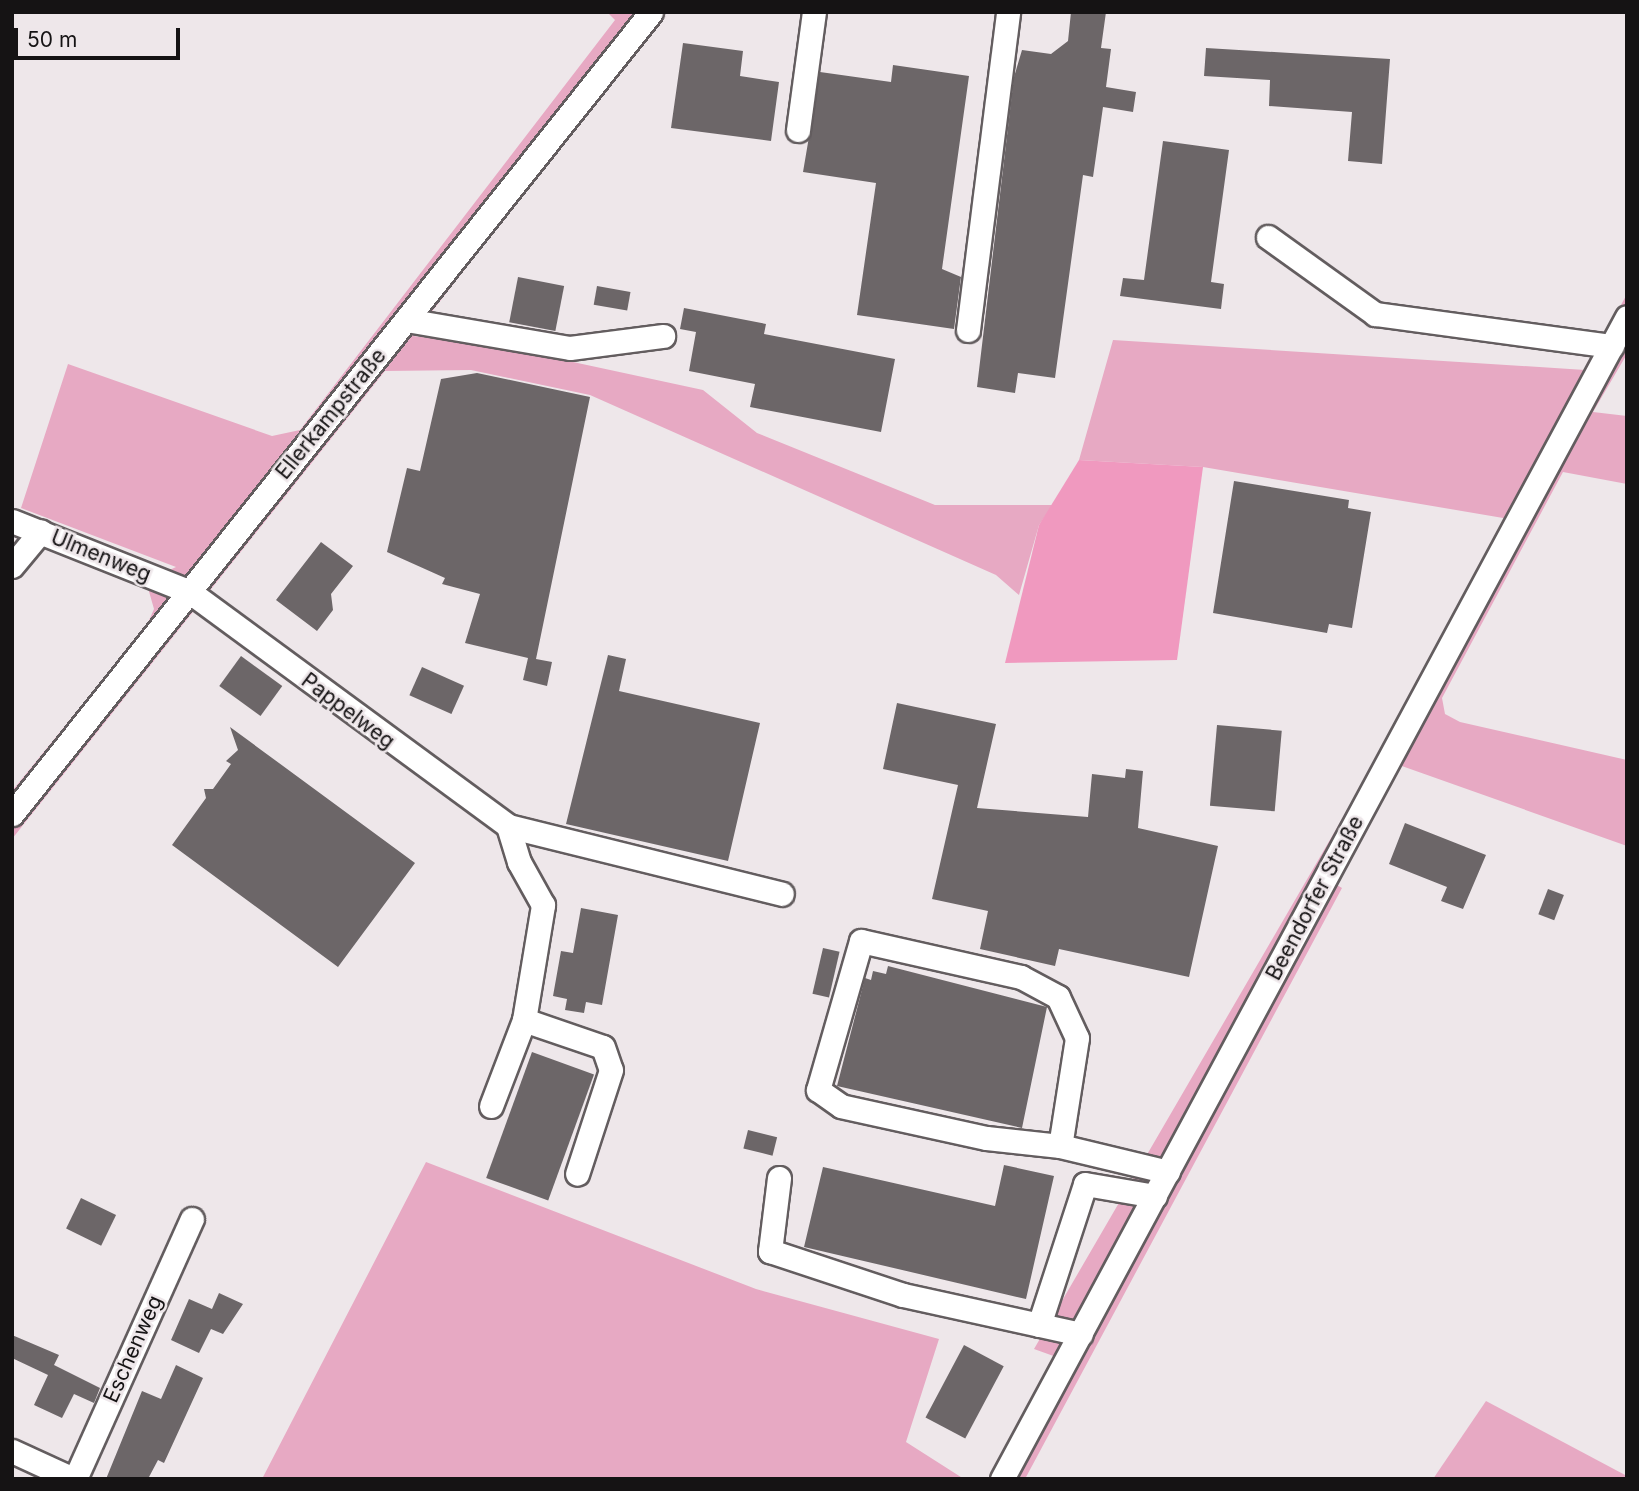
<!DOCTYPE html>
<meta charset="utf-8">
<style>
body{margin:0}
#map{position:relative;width:1639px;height:1491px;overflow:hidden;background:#eee7ea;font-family:Inter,sans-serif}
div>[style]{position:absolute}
.green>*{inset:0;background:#e7a9c3}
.forest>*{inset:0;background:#f099bf}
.building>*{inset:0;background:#6c6668;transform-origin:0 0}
.roads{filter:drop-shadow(2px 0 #635d5f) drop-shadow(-2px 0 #635d5f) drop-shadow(0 2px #635d5f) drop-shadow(0 -2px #635d5f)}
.minor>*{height:23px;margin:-11.5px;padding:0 11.5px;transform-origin:11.5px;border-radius:11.5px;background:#fff}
span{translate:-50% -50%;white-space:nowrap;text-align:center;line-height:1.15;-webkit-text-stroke:5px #eee7ea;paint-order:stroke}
.street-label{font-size:21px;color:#151314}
.frame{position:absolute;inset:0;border:14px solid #151314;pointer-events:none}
.scale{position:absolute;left:14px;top:28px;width:166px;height:32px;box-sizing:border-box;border:4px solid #151314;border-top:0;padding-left:9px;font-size:21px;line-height:24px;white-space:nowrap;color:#151314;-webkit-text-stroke:5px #eee7ea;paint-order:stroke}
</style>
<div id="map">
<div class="green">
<div style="clip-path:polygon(607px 12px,665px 12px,413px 336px,499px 346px,703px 390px,757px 433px,935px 505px,1053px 505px,1039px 525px,1019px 595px,996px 575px,590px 395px,471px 370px,385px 371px,12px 839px,12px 791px,147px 625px,154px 609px,146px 581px,176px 567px,21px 508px,68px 364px,272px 436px,300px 430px,615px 20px)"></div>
<div style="clip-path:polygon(1627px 294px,1627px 354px,1593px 412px,1627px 416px,1627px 484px,1563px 472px,1442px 698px,1445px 714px,1460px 722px,1627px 760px,1627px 846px,1399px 765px,1337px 885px,1342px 888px,1025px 1479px,1011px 1479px,1073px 1363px,1034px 1349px,1406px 709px,1509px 519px,1203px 467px,1079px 460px,1113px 340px,1585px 370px)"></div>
<div style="clip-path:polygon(426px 1162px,756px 1289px,939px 1339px,906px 1442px,964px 1479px,262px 1479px)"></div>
<div style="clip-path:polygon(1486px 1401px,1627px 1476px,1627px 1479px,1433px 1479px)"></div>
</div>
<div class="forest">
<div style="clip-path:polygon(1079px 460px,1203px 467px,1177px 660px,1005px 663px,1039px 525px)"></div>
</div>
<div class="building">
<div style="clip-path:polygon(1071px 12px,1106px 12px,1101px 48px,1111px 49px,1106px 87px,1136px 92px,1133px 112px,1103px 107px,1093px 177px,1083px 175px,1055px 378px,1018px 373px,1015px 393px,977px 387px,1014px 77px,1022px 50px,1051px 54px,1068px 41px)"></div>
<div style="clip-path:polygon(683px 43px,743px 51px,740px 76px,779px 82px,771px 141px,671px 128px)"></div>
<div style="clip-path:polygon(1206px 48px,1390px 59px,1382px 164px,1348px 161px,1352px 112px,1269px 106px,1270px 80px,1204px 76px)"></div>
<div style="clip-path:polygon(893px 65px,969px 76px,942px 269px,961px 277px,954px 329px,857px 315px,876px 183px,803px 172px,820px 72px,891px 82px)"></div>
<div style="clip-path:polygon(1163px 141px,1229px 150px,1211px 282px,1224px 284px,1221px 309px,1120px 296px,1123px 278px,1144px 280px)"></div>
<div style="left:518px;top:277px;width:47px;height:46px;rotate:11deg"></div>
<div style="left:597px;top:286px;width:34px;height:19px;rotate:10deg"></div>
<div style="clip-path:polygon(684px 308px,766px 324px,764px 334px,895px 359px,881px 432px,750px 407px,755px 384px,689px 371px,696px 332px,680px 329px)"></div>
<div style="clip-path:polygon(477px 373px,590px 397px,536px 659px,552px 662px,547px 686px,523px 680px,528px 658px,465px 643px,480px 594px,442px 584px,445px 578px,387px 552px,407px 468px,420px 471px,441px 379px)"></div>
<div style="clip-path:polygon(1234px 481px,1349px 500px,1348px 508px,1371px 512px,1352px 628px,1329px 624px,1327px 633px,1213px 613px)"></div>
<div style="clip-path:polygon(321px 542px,353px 566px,331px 594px,333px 610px,317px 631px,276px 600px)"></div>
<div style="clip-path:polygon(608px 655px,626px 659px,619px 691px,760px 723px,728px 861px,566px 824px)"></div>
<div style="left:241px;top:656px;width:51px;height:37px;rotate:36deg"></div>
<div style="left:422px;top:667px;width:46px;height:31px;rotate:24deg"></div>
<div style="clip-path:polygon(897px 703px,996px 724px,977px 808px,1088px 817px,1092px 774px,1125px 778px,1126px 769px,1143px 771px,1138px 828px,1218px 846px,1189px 977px,1059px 949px,1055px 966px,980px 949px,988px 911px,932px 899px,958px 785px,883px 769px)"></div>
<div style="left:1217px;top:725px;width:65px;height:81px;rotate:5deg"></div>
<div style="clip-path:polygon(230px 727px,415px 863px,338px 967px,172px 845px,206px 798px,204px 789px,213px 789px,231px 764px,226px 761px,238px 750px)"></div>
<div style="clip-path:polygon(1405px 823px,1486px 855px,1463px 909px,1441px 901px,1447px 887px,1389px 864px)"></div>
<div style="left:1548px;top:889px;width:17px;height:27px;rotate:21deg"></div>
<div style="clip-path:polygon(581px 908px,618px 915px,602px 1005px,586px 1002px,584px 1013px,565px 1010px,567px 999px,553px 996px,561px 951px,573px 953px)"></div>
<div style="left:823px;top:948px;width:17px;height:47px;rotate:13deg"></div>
<div style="clip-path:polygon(888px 966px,1047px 1007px,1022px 1128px,837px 1086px,865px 978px,871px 980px,873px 971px,886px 974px)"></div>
<div style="left:532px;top:1052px;width:66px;height:134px;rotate:20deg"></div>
<div style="left:748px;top:1130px;width:30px;height:19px;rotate:14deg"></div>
<div style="clip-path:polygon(1004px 1165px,1054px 1176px,1026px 1299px,804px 1247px,823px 1167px,995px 1206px)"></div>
<div style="left:81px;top:1198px;width:39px;height:34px;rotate:26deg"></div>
<div style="clip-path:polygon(219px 1293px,243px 1304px,223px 1334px,211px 1329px,199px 1353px,171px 1340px,189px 1299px,212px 1309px)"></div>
<div style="clip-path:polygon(12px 1335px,59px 1355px,54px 1365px,100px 1388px,94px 1403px,74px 1394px,62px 1418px,34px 1405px,48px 1375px,12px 1358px)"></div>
<div style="left:964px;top:1345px;width:45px;height:82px;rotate:28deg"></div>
<div style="clip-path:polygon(176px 1365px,203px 1378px,164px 1463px,158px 1460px,149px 1477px,106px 1479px,142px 1391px,161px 1399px)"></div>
</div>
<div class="roads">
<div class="minor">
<div style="left:798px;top:130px;width:119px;rotate:-82.3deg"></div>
<div style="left:1268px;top:237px;width:132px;rotate:35.7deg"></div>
<div style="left:1375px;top:314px;width:239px;rotate:7.7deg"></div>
<div style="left:406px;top:320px;width:166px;rotate:9.7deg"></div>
<div style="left:570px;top:348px;width:94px;rotate:-7.4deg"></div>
<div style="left:968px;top:330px;width:321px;rotate:-82.8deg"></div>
<div style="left:12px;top:521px;width:192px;rotate:21.7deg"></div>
<div style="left:190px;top:592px;width:395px;rotate:36.3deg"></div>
<div style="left:508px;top:826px;width:282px;rotate:13.9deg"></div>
<div style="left:12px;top:566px;width:45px;rotate:-50.4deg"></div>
<div style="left:12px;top:814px;width:1025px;rotate:-51.45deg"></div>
<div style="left:524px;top:1020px;width:83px;rotate:18.9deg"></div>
<div style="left:603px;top:1047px;width:24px;rotate:71deg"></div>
<div style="left:611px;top:1070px;width:109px;rotate:108.1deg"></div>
<div style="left:491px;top:1106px;width:92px;rotate:-69deg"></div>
<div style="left:524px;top:1020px;width:117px;rotate:-80.6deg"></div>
<div style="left:543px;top:905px;width:49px;rotate:-119.2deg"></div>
<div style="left:519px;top:862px;width:38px;rotate:-107deg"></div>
<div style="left:1060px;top:1146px;width:74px;rotate:-173.8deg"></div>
<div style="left:986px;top:1138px;width:148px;rotate:-167.6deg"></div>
<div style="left:841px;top:1106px;width:28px;rotate:-145deg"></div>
<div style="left:818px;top:1090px;width:155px;rotate:-73.9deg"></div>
<div style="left:861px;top:941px;width:164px;rotate:12.7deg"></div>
<div style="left:1021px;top:977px;width:42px;rotate:28.4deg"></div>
<div style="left:1058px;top:997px;width:45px;rotate:65.1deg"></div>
<div style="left:1077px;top:1038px;width:109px;rotate:98.9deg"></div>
<div style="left:1060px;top:1146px;width:111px;rotate:13.5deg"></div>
<div style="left:779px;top:1178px;width:74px;rotate:97deg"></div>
<div style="left:770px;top:1251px;width:140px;rotate:18.3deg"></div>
<div style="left:903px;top:1295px;width:182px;rotate:12.4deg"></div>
<div style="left:1039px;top:1325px;width:148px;rotate:-71.9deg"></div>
<div style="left:1085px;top:1184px;width:71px;rotate:9.7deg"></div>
<div style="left:12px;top:1451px;width:67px;rotate:24.7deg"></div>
<div style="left:75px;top:1479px;width:285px;rotate:-65.8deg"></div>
<div style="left:1002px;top:1479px;width:1319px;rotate:-61.73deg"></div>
</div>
</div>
<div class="street-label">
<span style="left:331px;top:414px;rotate:-51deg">Ellerkampstraße</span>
<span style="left:101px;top:556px;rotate:22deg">Ulmenweg</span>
<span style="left:348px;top:711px;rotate:37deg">Pappelweg</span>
<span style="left:1315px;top:898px;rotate:-62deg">Beendorfer Straße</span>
<span style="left:133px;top:1349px;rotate:-66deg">Eschenweg</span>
</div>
<div class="frame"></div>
<div class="scale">50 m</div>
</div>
